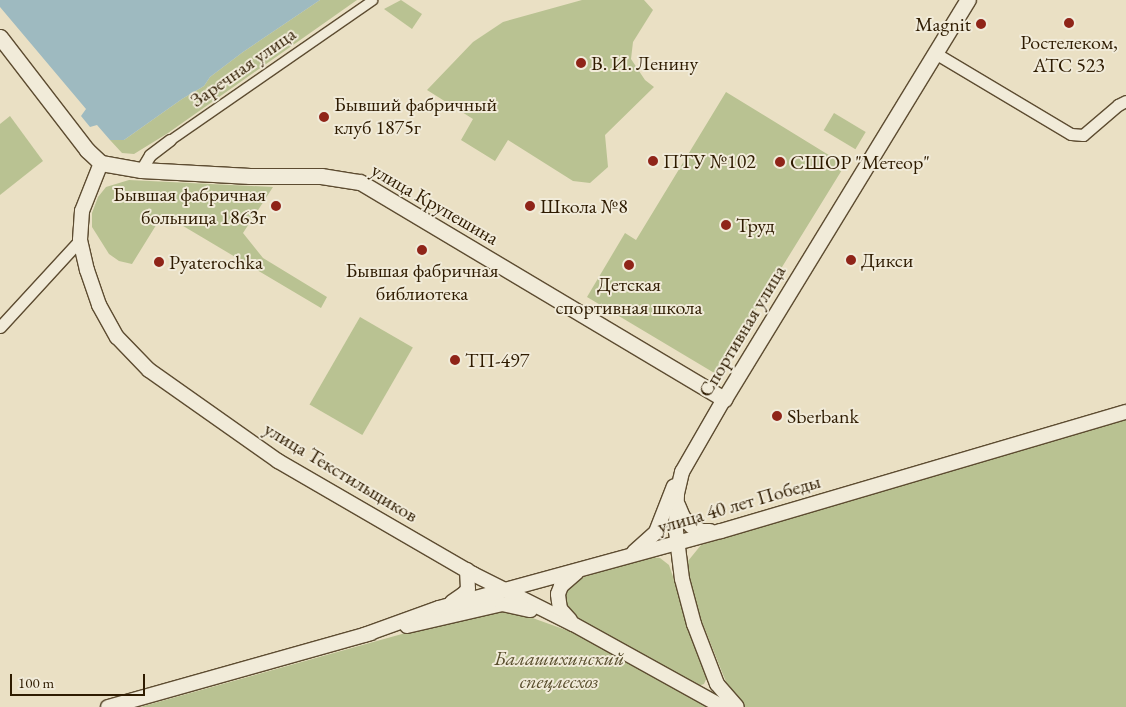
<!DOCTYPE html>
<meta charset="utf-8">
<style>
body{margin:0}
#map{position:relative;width:1126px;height:707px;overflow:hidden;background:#eae0c4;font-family:"EB Garamond",serif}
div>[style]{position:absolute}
.green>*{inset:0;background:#b9c292;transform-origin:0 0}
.water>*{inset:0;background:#9ebac0}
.roads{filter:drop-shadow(1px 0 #5d4c31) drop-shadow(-1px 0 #5d4c31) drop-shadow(0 1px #5d4c31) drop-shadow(0 -1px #5d4c31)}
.pedestrian>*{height:9px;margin:-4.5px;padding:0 4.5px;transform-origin:4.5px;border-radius:4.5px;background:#f1ebd9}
.minor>*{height:11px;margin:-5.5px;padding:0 5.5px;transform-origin:5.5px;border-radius:5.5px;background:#f1ebd9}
.tertiary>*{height:14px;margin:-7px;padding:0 7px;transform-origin:7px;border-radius:7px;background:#f1ebd9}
.secondary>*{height:15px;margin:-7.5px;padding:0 7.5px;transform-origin:7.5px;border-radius:7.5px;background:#f1ebd9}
.dots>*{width:14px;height:14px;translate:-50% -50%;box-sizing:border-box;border:2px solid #f1ebd9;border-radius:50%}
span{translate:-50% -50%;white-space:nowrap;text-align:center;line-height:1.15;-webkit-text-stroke:4px #f1ebd9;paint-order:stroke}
.poi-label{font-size:20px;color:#2e1b00}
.right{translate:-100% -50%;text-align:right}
.left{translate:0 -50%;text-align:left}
.street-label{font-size:20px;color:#2e1b00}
.park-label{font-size:20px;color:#584d2c;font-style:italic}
.scale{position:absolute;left:10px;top:674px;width:135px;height:22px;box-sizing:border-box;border:2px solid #2e1b00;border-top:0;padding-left:6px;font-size:15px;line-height:18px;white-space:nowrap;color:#2e1b00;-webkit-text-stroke:4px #f1ebd9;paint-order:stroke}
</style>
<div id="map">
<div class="green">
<div style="clip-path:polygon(320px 0,357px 0,168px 133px,134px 154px,122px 153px,110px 140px,124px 140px,182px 99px,204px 86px,210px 77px,243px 52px)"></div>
<div style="clip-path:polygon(401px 0,422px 14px,412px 29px,384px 9px)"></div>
<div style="clip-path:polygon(582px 0,644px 0,653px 10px,633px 42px,631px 59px,645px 80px,654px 87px,605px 135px,608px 167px,590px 183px,573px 181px,508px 140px,495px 161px,461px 140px,473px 119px,427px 90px,473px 42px,503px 22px)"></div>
<div style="clip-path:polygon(726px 92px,845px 165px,716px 374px,587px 297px,625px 233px,636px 240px)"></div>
<div style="left:834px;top:113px;width:37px;height:20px;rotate:31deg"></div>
<div style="clip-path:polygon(10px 116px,43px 161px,0 195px,0 124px)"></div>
<div style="clip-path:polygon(129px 180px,273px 187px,243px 233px,263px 258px,327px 297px,321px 308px,163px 214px,132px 264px,119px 261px,109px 254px,92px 227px,92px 213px,98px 197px,106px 187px)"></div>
<div style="left:360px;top:317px;width:61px;height:101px;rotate:30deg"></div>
<div style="clip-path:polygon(1126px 416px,1126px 707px,742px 707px,729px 689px,722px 672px,700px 617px,689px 576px,688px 561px,701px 545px)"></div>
<div style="clip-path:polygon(650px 557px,660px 558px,669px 565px,707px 677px,704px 684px,698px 686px,570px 615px,565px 610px,564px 587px,574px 580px)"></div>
<div style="clip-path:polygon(488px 610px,527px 616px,591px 639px,711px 707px,140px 707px)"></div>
</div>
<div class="water">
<div style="clip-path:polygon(0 0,320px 0,243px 52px,210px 77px,204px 86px,182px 99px,124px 140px,110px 140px,97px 125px,90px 127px,81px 116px,86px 109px,0 7px)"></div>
</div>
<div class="roads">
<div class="pedestrian">
<div style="left:170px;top:140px;width:246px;rotate:-34.7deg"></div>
</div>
<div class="minor">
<div style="left:935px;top:53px;width:158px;rotate:30.8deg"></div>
<div style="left:1071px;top:134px;width:12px;rotate:5deg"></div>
<div style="left:1083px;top:135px;width:46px;rotate:-40.6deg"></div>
<div style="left:1118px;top:105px;width:9px;rotate:-27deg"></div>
<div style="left:141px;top:170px;width:17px;rotate:-59deg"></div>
<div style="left:150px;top:155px;width:25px;rotate:-37deg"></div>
<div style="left:0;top:327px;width:118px;rotate:-47.4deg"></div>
</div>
<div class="tertiary">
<div style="left:101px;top:163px;width:52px;rotate:111.6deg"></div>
<div style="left:82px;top:211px;width:29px;rotate:94deg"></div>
<div style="left:80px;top:240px;width:31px;rotate:77deg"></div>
<div style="left:87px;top:270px;width:37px;rotate:71deg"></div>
<div style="left:99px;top:305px;width:37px;rotate:61deg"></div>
<div style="left:117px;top:337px;width:46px;rotate:45.9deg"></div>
<div style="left:149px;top:370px;width:158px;rotate:35.2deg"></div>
<div style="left:278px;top:461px;width:225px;rotate:30.1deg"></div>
<div style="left:473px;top:574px;width:112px;rotate:26.6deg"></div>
<div style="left:573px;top:624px;width:171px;rotate:29deg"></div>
<div style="left:724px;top:399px;width:84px;rotate:119.9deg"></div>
<div style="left:682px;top:472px;width:23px;rotate:103deg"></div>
<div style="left:677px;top:494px;width:37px;rotate:92deg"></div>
<div style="left:676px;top:531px;width:48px;rotate:82.9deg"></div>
<div style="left:682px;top:579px;width:47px;rotate:75.1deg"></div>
<div style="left:694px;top:624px;width:64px;rotate:69deg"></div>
<div style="left:717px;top:684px;width:30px;rotate:49deg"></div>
<div style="left:678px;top:505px;width:13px;rotate:67deg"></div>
<div style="left:683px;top:517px;width:12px;rotate:48deg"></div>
<div style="left:691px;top:526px;width:12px;rotate:24deg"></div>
<div style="left:702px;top:531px;width:8px"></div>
<div style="left:634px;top:552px;width:30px;rotate:-42deg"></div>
<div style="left:656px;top:532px;width:49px;rotate:-68.6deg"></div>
<div style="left:452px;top:602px;width:14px;rotate:-34deg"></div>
<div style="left:464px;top:594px;width:6px;rotate:-51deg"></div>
<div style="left:468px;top:589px;width:19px;rotate:-93deg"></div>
<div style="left:570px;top:620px;width:15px;rotate:-132deg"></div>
<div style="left:560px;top:609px;width:15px;rotate:-98deg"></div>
<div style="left:558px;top:594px;width:9px;rotate:-69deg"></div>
<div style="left:561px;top:586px;width:21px;rotate:-41deg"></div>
<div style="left:407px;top:626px;width:98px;rotate:-13deg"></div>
<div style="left:502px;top:604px;width:29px;rotate:12deg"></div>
<div style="left:364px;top:635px;width:80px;rotate:-19.8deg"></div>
<div style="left:439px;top:608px;width:292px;rotate:-15.3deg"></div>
<div style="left:721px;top:531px;width:422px;rotate:-16.4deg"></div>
<div style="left:108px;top:707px;width:273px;rotate:-15.7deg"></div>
</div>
<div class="secondary">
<div style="left:0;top:37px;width:143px;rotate:52.4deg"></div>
<div style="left:87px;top:150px;width:19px;rotate:43deg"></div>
<div style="left:101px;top:163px;width:41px;rotate:9.9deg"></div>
<div style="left:141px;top:170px;width:109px;rotate:3.2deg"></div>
<div style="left:250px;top:176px;width:71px"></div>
<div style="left:321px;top:176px;width:39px;rotate:9deg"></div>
<div style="left:360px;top:182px;width:424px;rotate:30.8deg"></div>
<div style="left:724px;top:399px;width:468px;rotate:-58.6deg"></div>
</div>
</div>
<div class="dots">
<div style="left:1069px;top:23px;background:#8f2418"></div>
<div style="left:981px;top:24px;background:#8f2418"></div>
<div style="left:581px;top:63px;background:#8f2418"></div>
<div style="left:324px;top:117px;background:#8f2418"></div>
<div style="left:653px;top:161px;background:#8f2418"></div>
<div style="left:780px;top:162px;background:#8f2418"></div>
<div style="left:276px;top:206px;background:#8f2418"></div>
<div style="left:530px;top:206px;background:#8f2418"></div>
<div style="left:726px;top:225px;background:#8f2418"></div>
<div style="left:422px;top:250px;background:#8f2418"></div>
<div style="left:851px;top:260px;background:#8f2418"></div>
<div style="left:159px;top:262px;background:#8f2418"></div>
<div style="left:629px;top:265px;background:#8f2418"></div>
<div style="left:455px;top:360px;background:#8f2418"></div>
<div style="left:777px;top:416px;background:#8f2418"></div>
</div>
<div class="poi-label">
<span class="right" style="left:971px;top:24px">Magnit</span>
<span style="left:1069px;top:54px">Ростелеком,<br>АТС 523</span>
<span class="left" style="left:591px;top:63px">В. И. Ленину</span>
<span class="left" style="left:334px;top:116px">Бывший фабричный<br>клуб 1875г</span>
<span class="left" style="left:663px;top:161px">ПТУ №102</span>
<span class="left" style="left:790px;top:162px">СШОР "Метеор"</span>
<span class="right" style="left:266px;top:206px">Бывшая фабричная<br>больница 1863г</span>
<span class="left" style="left:540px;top:206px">Школа №8</span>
<span class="left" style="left:736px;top:225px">Труд</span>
<span class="left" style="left:861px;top:260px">Дикси</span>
<span class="left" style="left:169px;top:262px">Pyaterochka</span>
<span style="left:422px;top:282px">Бывшая фабричная<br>библиотека</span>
<span style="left:629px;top:296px">Детская<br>спортивная школа</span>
<span class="left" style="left:465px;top:360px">ТП-497</span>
<span class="left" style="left:787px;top:416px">Sberbank</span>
</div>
<div class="street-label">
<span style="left:243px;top:67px;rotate:-35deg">Заречная улица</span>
<span style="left:435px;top:204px;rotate:30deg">улица Крупешина</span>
<span style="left:742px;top:331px;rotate:-59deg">Спортивная улица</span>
<span style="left:341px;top:472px;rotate:31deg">улица Текстильщиков</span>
<span style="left:739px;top:504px;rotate:-16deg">улица 40 лет Победы</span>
</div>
<div class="park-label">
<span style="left:559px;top:670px">Балашихинский<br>спецлесхоз</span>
</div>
<div class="scale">100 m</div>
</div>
